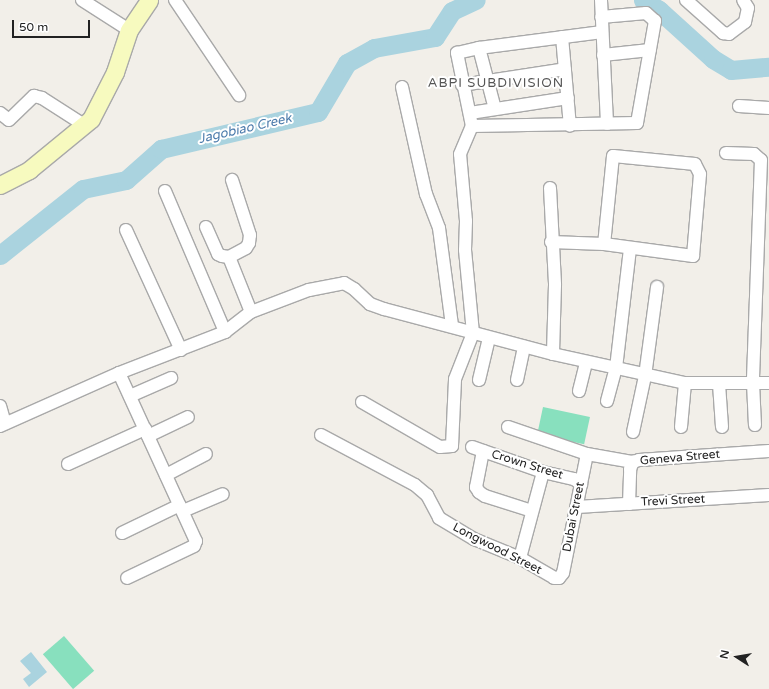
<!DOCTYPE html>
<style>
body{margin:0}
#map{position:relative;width:769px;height:689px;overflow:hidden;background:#f2efe9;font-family:"Varela Round",sans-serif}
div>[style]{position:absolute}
.pitch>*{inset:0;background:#88e0be;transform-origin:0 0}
.water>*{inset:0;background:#aad3df}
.river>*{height:19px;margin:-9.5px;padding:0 9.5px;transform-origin:9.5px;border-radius:9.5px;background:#aad3df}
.roads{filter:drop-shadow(1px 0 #a9a9a9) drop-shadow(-1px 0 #a9a9a9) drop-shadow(0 1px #a9a9a9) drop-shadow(0 -1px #a9a9a9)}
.street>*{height:12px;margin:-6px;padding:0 6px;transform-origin:6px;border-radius:6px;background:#fff}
.secondary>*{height:17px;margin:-8.5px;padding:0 8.5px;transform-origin:8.5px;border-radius:8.5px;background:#f7fabf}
span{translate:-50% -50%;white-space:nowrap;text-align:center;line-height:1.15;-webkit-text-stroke:4px #fff;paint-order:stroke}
.street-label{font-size:12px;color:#222}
.neighbourhood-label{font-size:13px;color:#555;letter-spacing:1px}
.water-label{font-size:13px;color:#4a7aab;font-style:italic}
.north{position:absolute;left:717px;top:637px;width:40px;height:40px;-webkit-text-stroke:3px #fff;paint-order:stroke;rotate:282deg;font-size:11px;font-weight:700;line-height:16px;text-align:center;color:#222}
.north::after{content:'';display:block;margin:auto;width:14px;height:18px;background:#222;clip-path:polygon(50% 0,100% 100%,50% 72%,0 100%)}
.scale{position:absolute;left:12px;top:20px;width:78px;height:18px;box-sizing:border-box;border:2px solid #222;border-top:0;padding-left:5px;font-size:12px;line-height:14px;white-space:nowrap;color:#222;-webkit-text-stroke:3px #fff;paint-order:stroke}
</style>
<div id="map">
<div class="pitch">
<div style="left:543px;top:407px;width:48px;height:28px;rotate:12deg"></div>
<div style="left:64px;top:636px;width:46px;height:28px;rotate:49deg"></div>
</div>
<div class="water">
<div style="clip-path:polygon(31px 652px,47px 672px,29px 687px,23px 679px,31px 673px,20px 661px)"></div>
</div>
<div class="river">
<div style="left:643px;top:0;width:19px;rotate:32deg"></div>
<div style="left:659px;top:10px;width:73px;rotate:42.2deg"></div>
<div style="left:713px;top:59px;width:21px;rotate:31deg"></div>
<div style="left:731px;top:70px;width:38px;rotate:-5deg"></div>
<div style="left:0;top:255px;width:106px;rotate:-38.5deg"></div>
<div style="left:83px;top:189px;width:44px;rotate:-11.8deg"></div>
<div style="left:126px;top:180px;width:47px;rotate:-41.5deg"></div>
<div style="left:161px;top:149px;width:161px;rotate:-13.3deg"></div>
<div style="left:318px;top:112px;width:57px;rotate:-59.4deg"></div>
<div style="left:347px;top:63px;width:31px;rotate:-29deg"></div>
<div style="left:374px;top:48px;width:62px;rotate:-10.2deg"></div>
<div style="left:435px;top:37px;width:31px;rotate:-57deg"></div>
<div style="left:452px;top:11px;width:26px;rotate:-25deg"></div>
</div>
<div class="roads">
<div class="street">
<div style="left:82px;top:0;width:56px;rotate:32.6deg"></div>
<div style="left:175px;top:0;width:115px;rotate:56deg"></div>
<div style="left:601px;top:0;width:124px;rotate:87.2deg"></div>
<div style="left:686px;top:0;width:50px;rotate:41.7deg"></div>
<div style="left:723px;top:33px;width:6px;rotate:9deg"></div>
<div style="left:729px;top:34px;width:20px;rotate:-37deg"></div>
<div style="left:745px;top:22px;width:14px;rotate:-78deg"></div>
<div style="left:748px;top:8px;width:9px;rotate:-122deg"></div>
<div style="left:562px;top:37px;width:89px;rotate:84.9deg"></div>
<div style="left:479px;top:48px;width:63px;rotate:75.3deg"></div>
<div style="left:603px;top:55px;width:47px;rotate:-6.1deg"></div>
<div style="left:462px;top:85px;width:104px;rotate:-8.8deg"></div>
<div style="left:402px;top:87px;width:110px;rotate:77.4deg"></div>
<div style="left:426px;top:194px;width:36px;rotate:69deg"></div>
<div style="left:439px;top:228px;width:99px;rotate:82.4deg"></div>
<div style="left:739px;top:106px;width:30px;rotate:4deg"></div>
<div style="left:0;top:113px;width:11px;rotate:38deg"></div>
<div style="left:9px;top:120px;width:35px;rotate:-44deg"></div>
<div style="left:34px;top:96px;width:8px;rotate:14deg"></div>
<div style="left:42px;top:98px;width:50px;rotate:32.7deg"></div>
<div style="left:470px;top:113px;width:99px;rotate:-8.7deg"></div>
<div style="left:472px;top:126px;width:165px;rotate:-1deg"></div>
<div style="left:637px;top:123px;width:104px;rotate:-80deg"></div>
<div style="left:655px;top:21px;width:12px;rotate:-138deg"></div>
<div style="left:646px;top:13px;width:45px;rotate:174.9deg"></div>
<div style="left:726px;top:153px;width:28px;rotate:2deg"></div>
<div style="left:754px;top:154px;width:9px;rotate:41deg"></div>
<div style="left:761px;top:160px;width:223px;rotate:92.1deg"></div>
<div style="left:753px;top:383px;width:42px;rotate:87.3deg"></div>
<div style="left:550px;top:188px;width:97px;rotate:87deg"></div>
<div style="left:555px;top:285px;width:69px;rotate:91.7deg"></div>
<div style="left:165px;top:191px;width:153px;rotate:66.9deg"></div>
<div style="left:206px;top:227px;width:30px;rotate:66deg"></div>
<div style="left:218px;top:254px;width:4px;rotate:27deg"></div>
<div style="left:222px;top:256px;width:7px;rotate:8deg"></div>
<div style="left:229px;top:257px;width:19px;rotate:-28deg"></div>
<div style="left:246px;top:248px;width:6px;rotate:-59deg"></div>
<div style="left:249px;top:243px;width:8px;rotate:-83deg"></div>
<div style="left:250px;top:235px;width:58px;rotate:-108.1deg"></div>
<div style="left:126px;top:230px;width:132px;rotate:65.4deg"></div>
<div style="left:551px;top:242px;width:53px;rotate:2.2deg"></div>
<div style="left:604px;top:244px;width:90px;rotate:7.7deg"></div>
<div style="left:693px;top:256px;width:82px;rotate:-85.1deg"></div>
<div style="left:700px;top:174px;width:11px;rotate:-117deg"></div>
<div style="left:695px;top:164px;width:82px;rotate:-174.4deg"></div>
<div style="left:613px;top:156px;width:88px;rotate:95.8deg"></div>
<div style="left:229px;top:257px;width:59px;rotate:68.2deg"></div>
<div style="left:119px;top:373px;width:185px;rotate:65.4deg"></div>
<div style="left:196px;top:541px;width:5px;rotate:112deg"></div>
<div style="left:194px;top:546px;width:74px;rotate:154.5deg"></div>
<div style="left:479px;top:380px;width:43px;rotate:-76.6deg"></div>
<div style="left:517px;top:380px;width:34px;rotate:-78deg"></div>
<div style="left:719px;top:384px;width:43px;rotate:86deg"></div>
<div style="left:579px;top:391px;width:30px;rotate:-76deg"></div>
<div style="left:130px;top:396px;width:45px;rotate:-23.7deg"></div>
<div style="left:607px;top:401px;width:34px;rotate:-75deg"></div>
<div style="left:616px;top:368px;width:120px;rotate:-83.3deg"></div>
<div style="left:362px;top:402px;width:90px;rotate:30deg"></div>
<div style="left:440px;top:447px;width:12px;rotate:-5deg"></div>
<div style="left:452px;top:446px;width:67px;rotate:-87.4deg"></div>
<div style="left:455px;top:379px;width:49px;rotate:-68.6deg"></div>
<div style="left:473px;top:333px;width:83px;rotate:-95.5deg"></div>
<div style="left:465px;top:250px;width:29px;rotate:-88deg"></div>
<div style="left:466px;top:221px;width:67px;rotate:-95.1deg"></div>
<div style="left:460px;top:154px;width:30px;rotate:-67deg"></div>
<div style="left:472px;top:126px;width:75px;rotate:-101.6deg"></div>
<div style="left:457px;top:53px;width:23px;rotate:-13deg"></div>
<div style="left:479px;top:48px;width:124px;rotate:-7.4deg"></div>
<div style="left:0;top:406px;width:18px;rotate:74deg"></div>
<div style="left:0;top:426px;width:130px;rotate:-24deg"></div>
<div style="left:119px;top:373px;width:114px;rotate:-21.1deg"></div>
<div style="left:225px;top:332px;width:33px;rotate:-38deg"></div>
<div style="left:251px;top:312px;width:62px;rotate:-20.8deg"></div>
<div style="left:309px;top:290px;width:36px;rotate:-11deg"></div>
<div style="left:344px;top:283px;width:12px;rotate:31deg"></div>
<div style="left:354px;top:289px;width:22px;rotate:43deg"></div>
<div style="left:370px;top:304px;width:15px;rotate:20deg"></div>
<div style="left:384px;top:309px;width:175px;rotate:14.9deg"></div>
<div style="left:553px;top:354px;width:135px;rotate:12.4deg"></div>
<div style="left:685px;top:383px;width:84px"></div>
<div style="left:508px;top:427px;width:83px;rotate:18.9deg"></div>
<div style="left:587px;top:454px;width:47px;rotate:9.9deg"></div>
<div style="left:681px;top:427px;width:44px;rotate:-84.8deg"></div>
<div style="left:633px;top:432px;width:57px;rotate:-77.9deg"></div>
<div style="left:645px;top:376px;width:90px;rotate:-82.3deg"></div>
<div style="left:321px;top:435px;width:106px;rotate:28deg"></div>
<div style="left:415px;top:485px;width:16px;rotate:40deg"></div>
<div style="left:427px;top:495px;width:26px;rotate:62deg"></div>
<div style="left:439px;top:518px;width:41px;rotate:31deg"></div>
<div style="left:474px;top:539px;width:50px;rotate:22.4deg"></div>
<div style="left:520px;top:558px;width:39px;rotate:30deg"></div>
<div style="left:554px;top:578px;width:5px"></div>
<div style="left:559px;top:578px;width:6px;rotate:-51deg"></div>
<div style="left:563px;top:573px;width:121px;rotate:-78.6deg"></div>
<div style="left:148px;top:436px;width:44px;rotate:-25.4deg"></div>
<div style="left:472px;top:447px;width:75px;rotate:19.4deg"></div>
<div style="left:543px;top:472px;width:32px;rotate:13deg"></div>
<div style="left:574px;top:479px;width:9px;rotate:36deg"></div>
<div style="left:483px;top:451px;width:37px;rotate:101deg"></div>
<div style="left:476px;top:487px;width:6px;rotate:59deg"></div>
<div style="left:479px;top:492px;width:7px;rotate:34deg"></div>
<div style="left:485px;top:496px;width:49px;rotate:17.7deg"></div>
<div style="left:68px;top:464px;width:85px;rotate:-24.4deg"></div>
<div style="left:166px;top:475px;width:45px;rotate:-27.7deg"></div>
<div style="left:629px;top:504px;width:35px;rotate:-88deg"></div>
<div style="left:630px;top:469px;width:8px;rotate:-67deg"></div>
<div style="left:633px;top:462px;width:6px;rotate:-18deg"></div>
<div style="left:639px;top:460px;width:130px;rotate:-4deg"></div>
<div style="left:577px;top:507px;width:192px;rotate:-3.6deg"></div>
<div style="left:183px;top:511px;width:43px;rotate:-23deg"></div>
<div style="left:122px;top:533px;width:64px;rotate:-25.8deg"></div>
<div style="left:520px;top:558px;width:89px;rotate:-75deg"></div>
</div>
<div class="secondary">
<div style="left:0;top:185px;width:33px;rotate:-27deg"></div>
<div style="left:29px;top:170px;width:80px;rotate:-39.4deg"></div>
<div style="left:91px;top:119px;width:53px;rotate:-62.9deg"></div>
<div style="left:115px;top:72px;width:44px;rotate:-71.6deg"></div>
<div style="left:129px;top:30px;width:36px;rotate:-56deg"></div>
</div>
</div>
<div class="street-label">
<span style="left:680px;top:458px;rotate:-5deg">Geneva Street</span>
<span style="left:527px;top:465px;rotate:17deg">Crown Street</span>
<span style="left:673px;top:501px;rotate:-3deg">Trevi Street</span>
<span style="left:574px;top:517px;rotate:-79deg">Dubai Street</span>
<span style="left:497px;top:549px;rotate:27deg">Longwood Street</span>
</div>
<div class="neighbourhood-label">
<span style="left:496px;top:83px">ABPI SUBDIVISION</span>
</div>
<div class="water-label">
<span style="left:245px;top:129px;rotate:-13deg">Jagobiao Creek</span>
</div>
<div class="north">N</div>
<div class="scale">50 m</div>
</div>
